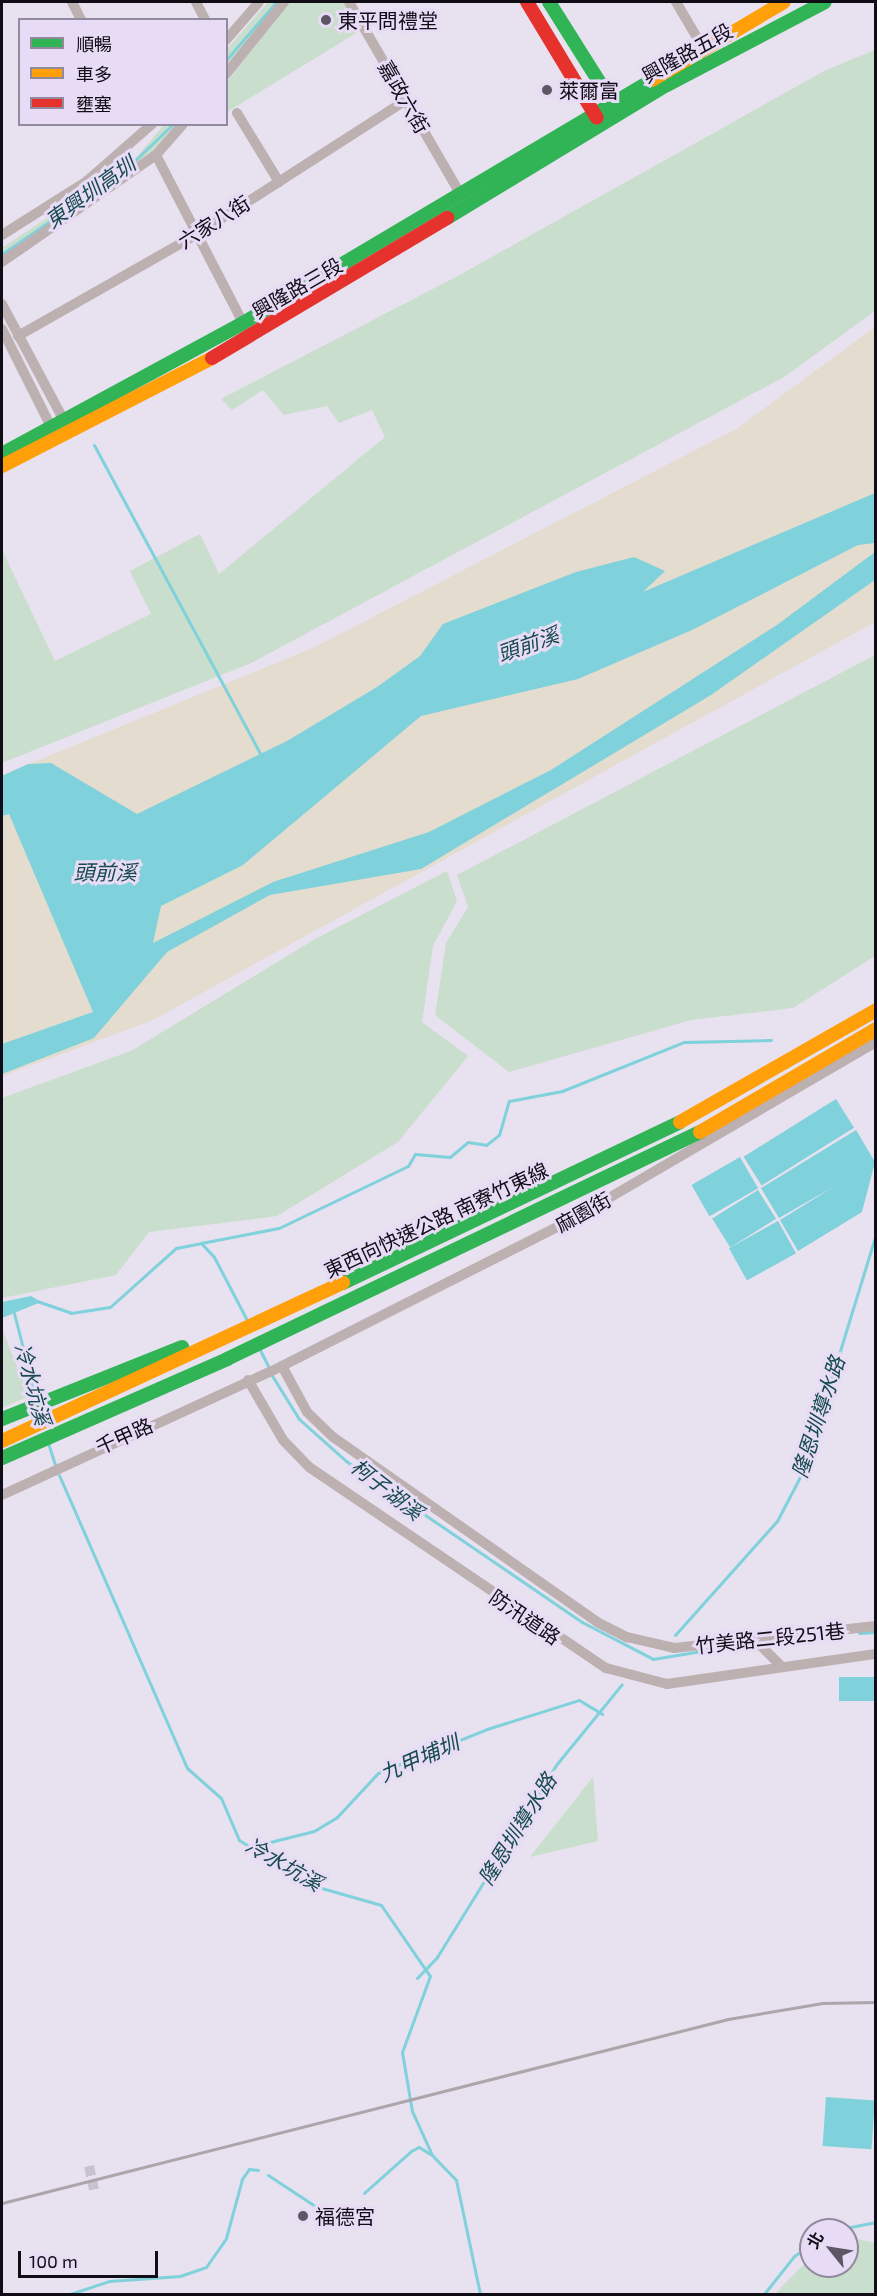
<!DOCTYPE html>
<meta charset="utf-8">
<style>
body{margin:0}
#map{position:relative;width:877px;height:2296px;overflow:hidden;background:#e8e1ef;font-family:"Exo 2","Noto Sans TC",sans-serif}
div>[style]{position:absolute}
.green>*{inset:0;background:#c9decc}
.sand>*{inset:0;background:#e4dcce}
.water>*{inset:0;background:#7fd1dc;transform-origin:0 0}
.stream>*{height:3px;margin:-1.5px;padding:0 1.5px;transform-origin:1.5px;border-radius:1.5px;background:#7fd1dc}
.street-tunnel>*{height:10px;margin-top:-5px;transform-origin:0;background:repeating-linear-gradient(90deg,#c8c1ce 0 10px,transparent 0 15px)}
.street>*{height:10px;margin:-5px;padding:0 5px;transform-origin:5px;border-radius:5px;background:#bdb0b1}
.fast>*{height:14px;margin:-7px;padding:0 7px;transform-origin:7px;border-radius:7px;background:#30b455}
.slow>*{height:14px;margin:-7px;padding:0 7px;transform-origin:7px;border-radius:7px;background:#ff9f0a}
.jam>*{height:14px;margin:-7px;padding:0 7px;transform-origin:7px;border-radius:7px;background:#e5322d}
.rail>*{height:3px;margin:-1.5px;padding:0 1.5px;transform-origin:1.5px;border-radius:1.5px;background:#aca5aa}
.dots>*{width:16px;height:16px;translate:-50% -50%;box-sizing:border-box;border:3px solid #e7dbf5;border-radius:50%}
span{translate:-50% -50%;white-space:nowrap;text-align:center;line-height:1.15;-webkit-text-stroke:6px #e7dbf5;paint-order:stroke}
.poi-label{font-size:20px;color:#110d16}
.left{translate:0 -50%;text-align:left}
.street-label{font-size:20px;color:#110d16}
.water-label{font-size:21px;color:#154a4e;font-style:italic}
.frame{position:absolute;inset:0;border:3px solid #110d16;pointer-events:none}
.legend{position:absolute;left:18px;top:18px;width:210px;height:108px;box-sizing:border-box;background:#e7dbf5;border:2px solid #91899c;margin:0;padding:8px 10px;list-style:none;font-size:18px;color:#110d16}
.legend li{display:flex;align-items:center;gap:12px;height:30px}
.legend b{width:30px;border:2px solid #91899c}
.north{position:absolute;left:799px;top:2218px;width:60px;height:60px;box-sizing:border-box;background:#e7dbf5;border:2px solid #91899c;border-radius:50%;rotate:300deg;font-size:16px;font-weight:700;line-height:24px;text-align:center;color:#110d16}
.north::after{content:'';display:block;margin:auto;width:21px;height:27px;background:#5c5762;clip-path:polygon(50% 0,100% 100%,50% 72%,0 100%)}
.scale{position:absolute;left:18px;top:2251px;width:140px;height:27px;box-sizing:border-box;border:3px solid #110d16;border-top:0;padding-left:8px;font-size:18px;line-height:21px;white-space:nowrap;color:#110d16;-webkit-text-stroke:4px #e7dbf5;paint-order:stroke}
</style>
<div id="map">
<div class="green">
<div style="clip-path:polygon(268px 2px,280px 2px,227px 65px,227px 49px)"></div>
<div style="clip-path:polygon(289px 2px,346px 2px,363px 29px,227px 112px,227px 82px)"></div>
<div style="clip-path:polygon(875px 50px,875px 311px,784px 377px,251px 663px,2px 763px,2px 550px,55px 661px,151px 614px,130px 571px,200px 534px,219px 574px,385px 437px,372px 410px,339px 423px,327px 406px,284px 415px,263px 390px,232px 410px,221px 399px,456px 277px,826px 70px)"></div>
<div style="clip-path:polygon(164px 125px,177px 125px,159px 147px,2px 257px,2px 248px,135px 159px)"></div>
<div style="clip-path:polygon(875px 655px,875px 956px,793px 1008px,691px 1020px,509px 1072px,435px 1015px,446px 943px,468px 907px,457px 875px)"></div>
<div style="clip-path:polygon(447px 871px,457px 901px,433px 946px,422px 1022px,468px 1056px,398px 1142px,277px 1216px,149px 1232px,116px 1275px,2px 1298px,2px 1098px,131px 1051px,315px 939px)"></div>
<div style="clip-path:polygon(2px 1329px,29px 1396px,2px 1408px)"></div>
<div style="clip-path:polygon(593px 1777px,598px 1841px,530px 1857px)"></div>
<div style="clip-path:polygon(847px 2237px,875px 2243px,875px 2294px,775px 2294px,811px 2257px,811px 2266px,847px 2266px)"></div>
</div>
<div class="sand">
<div style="clip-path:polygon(875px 327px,875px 622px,151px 1021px,2px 1076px,2px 775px,313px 648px,738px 428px)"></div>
</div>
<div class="water">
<div style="clip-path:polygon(875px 493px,875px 543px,858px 545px,692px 630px,578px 679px,421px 716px,243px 865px,161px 906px,153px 943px,273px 882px,429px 832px,551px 770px,777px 625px,875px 552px,875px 580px,711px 695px,421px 869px,270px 895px,167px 952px,94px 1038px,2px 1074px,2px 1044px,93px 1012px,9px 814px,2px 816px,2px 776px,28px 764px,51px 763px,137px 814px,287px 741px,377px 687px,420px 656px,443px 624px,576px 572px,634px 557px,665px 571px,643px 592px)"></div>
<div style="left:836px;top:1099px;width:34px;height:109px;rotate:58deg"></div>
<div style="clip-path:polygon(856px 1130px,875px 1162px,862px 1212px,798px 1251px,780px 1220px,835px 1186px,779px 1218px,761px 1188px)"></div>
<div style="left:740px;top:1157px;width:36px;height:56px;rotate:60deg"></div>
<div style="left:758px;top:1190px;width:34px;height:54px;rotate:58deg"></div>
<div style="left:778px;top:1221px;width:37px;height:56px;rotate:61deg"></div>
<div style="clip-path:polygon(31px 1296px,41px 1302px,2px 1318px,2px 1302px)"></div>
<div style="left:875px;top:1677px;width:24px;height:36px;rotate:90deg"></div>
<div style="left:826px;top:2097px;width:49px;height:49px;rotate:4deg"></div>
</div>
<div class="stream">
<div style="left:226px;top:60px;width:77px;rotate:-49.2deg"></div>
<div style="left:2px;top:254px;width:152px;rotate:-34.5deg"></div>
<div style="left:127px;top:168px;width:64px;rotate:-43.7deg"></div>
<div style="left:94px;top:445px;width:354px;rotate:61.7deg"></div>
<div style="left:201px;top:1243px;width:79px;rotate:-10.9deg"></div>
<div style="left:279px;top:1228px;width:143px;rotate:-25.7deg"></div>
<div style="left:408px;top:1166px;width:14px;rotate:-60deg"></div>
<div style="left:415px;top:1154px;width:35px;rotate:5deg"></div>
<div style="left:450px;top:1157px;width:23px;rotate:-40deg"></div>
<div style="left:468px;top:1142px;width:18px;rotate:9deg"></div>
<div style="left:486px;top:1145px;width:16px;rotate:-38deg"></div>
<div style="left:499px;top:1135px;width:35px;rotate:-74deg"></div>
<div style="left:509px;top:1101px;width:54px;rotate:-10.7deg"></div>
<div style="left:562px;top:1091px;width:131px;rotate:-21.9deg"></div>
<div style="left:684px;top:1042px;width:87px;rotate:-1.3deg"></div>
<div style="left:37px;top:1301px;width:36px;rotate:19deg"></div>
<div style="left:71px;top:1313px;width:39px;rotate:-9deg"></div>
<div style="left:110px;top:1307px;width:89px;rotate:-41.8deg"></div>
<div style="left:176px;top:1248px;width:25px;rotate:-11deg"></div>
<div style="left:201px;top:1243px;width:19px;rotate:47deg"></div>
<div style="left:214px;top:1257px;width:73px;rotate:62.4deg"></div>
<div style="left:14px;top:1313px;width:89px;rotate:75.7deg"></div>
<div style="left:260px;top:1350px;width:20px;rotate:63deg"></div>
<div style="left:271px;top:1374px;width:53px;rotate:58.1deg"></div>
<div style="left:299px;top:1419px;width:63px;rotate:41.8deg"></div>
<div style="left:346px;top:1461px;width:286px;rotate:34.3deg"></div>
<div style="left:582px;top:1622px;width:80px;rotate:27.5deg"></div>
<div style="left:653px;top:1659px;width:67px;rotate:-9.5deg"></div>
<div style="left:48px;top:1443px;width:22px;rotate:72deg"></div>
<div style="left:59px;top:1475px;width:320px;rotate:66.4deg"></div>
<div style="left:187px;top:1768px;width:45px;rotate:41.4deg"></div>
<div style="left:221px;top:1798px;width:46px;rotate:66.8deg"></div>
<div style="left:239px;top:1840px;width:85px;rotate:32deg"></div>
<div style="left:311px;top:1885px;width:73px;rotate:15.9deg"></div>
<div style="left:381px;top:1905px;width:86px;rotate:55.4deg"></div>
<div style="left:430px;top:1976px;width:81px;rotate:110.2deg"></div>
<div style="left:402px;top:2052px;width:60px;rotate:80.4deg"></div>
<div style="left:412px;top:2111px;width:48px;rotate:65.6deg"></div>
<div style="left:432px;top:2155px;width:35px;rotate:46deg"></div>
<div style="left:456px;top:2180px;width:116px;rotate:78.1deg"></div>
<div style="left:859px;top:1633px;width:17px;rotate:-3deg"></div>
<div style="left:675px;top:1635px;width:153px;rotate:-48.2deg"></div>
<div style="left:777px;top:1521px;width:56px;rotate:-62.5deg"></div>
<div style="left:803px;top:1471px;width:249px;rotate:-72.9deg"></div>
<div style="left:250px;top:1847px;width:66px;rotate:-14deg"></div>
<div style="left:314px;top:1831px;width:27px;rotate:-31deg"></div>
<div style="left:337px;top:1817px;width:60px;rotate:-47deg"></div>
<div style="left:378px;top:1773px;width:118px;rotate:-22deg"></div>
<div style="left:487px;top:1729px;width:96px;rotate:-17.5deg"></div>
<div style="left:579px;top:1700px;width:27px;rotate:31deg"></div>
<div style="left:417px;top:1978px;width:29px;rotate:-46deg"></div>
<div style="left:437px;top:1957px;width:226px;rotate:-58.2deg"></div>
<div style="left:556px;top:1765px;width:104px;rotate:-50.8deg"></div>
<div style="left:268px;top:2175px;width:64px;rotate:33.4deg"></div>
<div style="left:364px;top:2193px;width:63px;rotate:-41.8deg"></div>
<div style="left:411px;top:2151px;width:9px;rotate:-27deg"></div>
<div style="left:419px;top:2147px;width:13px;rotate:32deg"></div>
<div style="left:835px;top:2230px;width:42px;rotate:-11deg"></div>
<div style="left:70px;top:2294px;width:41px;rotate:-18.4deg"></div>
<div style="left:109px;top:2281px;width:71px;rotate:-4deg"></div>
<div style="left:180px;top:2276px;width:28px;rotate:-19deg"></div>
<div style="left:206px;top:2267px;width:35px;rotate:-55deg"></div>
<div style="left:226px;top:2238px;width:61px;rotate:-74.8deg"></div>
<div style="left:242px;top:2179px;width:12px;rotate:-55deg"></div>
<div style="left:249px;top:2169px;width:9px;rotate:6deg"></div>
<div style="left:764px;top:2294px;width:48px;rotate:-51.7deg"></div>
<div style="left:794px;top:2256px;width:20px;rotate:-33deg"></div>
</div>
<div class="street-tunnel">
<div style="left:89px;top:2166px;width:24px;rotate:78deg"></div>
</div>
<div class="street">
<div style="left:72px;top:2px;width:20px;rotate:63deg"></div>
<div style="left:196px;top:2px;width:20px;rotate:63deg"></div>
<div style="left:349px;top:2px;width:220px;rotate:59.9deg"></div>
<div style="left:676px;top:2px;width:51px;rotate:59.4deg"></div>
<div style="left:226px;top:40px;width:50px;rotate:-49deg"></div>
<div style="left:226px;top:74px;width:92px;rotate:-51.1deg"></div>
<div style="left:237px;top:113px;width:81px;rotate:58.7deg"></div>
<div style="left:156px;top:155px;width:189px;rotate:62.6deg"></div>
<div style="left:2px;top:235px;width:101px;rotate:-32.4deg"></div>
<div style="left:87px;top:181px;width:86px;rotate:-41.2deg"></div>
<div style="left:2px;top:262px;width:188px;rotate:-34.8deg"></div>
<div style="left:156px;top:155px;width:41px;rotate:-48.9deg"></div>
<div style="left:2px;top:304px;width:138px;rotate:62deg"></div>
<div style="left:2px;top:329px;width:116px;rotate:63.4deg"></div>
<div style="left:18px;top:336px;width:208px;rotate:-29.6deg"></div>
<div style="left:199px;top:233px;width:246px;rotate:-32.7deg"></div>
<div style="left:282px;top:1366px;width:52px;rotate:61.5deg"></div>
<div style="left:307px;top:1412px;width:36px;rotate:44deg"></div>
<div style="left:333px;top:1437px;width:322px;rotate:35deg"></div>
<div style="left:597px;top:1622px;width:34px;rotate:27deg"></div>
<div style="left:627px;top:1637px;width:48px;rotate:13.2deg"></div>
<div style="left:674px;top:1648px;width:203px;rotate:-6.2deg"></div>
<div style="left:248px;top:1380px;width:69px;rotate:59.7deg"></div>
<div style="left:283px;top:1440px;width:37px;rotate:46deg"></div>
<div style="left:309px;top:1467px;width:359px;rotate:34.1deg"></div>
<div style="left:606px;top:1668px;width:63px;rotate:14.7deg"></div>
<div style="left:667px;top:1684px;width:211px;rotate:-8.2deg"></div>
<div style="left:2px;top:1495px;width:308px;rotate:-24.7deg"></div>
<div style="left:282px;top:1366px;width:326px;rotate:-26.8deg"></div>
<div style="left:573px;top:1219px;width:351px;rotate:-30.3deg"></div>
<div style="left:753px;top:1638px;width:38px;rotate:45deg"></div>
</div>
<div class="fast">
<div style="left:549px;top:2px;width:124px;rotate:57.8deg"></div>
<div style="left:447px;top:218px;width:257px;rotate:-31.2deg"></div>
<div style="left:667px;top:85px;width:178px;rotate:-27.7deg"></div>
<div style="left:2px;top:454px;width:274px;rotate:-28.5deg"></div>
<div style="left:243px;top:323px;width:476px;rotate:-30.7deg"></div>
<div style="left:343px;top:1283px;width:373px;rotate:-25.5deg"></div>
<div style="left:2px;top:1419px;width:194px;rotate:-21.8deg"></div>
<div style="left:2px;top:1458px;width:246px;rotate:-23.7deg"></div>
<div style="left:227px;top:1359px;width:525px;rotate:-25.64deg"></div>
</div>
<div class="slow">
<div style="left:652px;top:80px;width:153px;rotate:-30.6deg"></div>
<div style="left:2px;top:466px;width:236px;rotate:-27.2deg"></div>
<div style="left:680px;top:1122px;width:226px;rotate:-29.7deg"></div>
<div style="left:700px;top:1132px;width:204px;rotate:-30.3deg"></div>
<div style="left:2px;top:1441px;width:376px;rotate:-24.9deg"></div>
</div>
<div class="jam">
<div style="left:527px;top:2px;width:135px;rotate:58.9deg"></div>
<div style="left:212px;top:358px;width:274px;rotate:-30.8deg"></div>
</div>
<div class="rail">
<div style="left:2px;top:2203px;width:749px;rotate:-14.22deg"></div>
<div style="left:728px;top:2019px;width:96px;rotate:-9.6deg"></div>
<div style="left:823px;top:2003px;width:53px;rotate:-1.1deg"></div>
</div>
<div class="dots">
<div style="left:326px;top:20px;background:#5c5762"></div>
<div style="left:547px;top:90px;background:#5c5762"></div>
<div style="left:303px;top:2216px;background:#5c5762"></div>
</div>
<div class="poi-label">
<span class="left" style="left:338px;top:20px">東平問禮堂</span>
<span class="left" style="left:559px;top:90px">萊爾富</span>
<span class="left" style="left:315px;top:2216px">福德宮</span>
</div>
<div class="street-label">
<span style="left:687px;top:53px;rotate:-29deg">興隆路五段</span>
<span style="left:404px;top:97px;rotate:60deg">嘉政六街</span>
<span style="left:214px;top:222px;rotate:-32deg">六家八街</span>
<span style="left:297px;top:288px;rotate:-30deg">興隆路三段</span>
<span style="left:583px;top:1212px;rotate:-29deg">麻園街</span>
<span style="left:436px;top:1220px;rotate:-25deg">東西向快速公路 南寮竹東線</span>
<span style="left:124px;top:1436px;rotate:-24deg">千甲路</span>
<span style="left:525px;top:1617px;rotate:34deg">防汛道路</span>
<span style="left:770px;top:1638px;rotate:-6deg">竹美路二段251巷</span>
</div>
<div class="water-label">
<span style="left:90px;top:192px;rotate:-36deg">東興圳高圳</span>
<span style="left:528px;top:644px;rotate:-19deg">頭前溪</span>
<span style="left:105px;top:872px">頭前溪</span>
<span style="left:33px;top:1384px;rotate:75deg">冷水坑溪</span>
<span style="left:818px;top:1417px;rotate:-72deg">隆恩圳導水路</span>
<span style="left:387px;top:1489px;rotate:38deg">柯子湖溪</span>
<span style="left:419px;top:1758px;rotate:-24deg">九甲埔圳</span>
<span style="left:517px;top:1829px;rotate:-58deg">隆恩圳導水路</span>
<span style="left:284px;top:1864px;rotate:30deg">冷水坑溪</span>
</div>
<div class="frame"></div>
<ul class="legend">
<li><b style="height:8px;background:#30b455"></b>順暢</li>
<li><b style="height:8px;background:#ff9f0a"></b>車多</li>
<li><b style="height:8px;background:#e5322d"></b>壅塞</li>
</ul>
<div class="north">北</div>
<div class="scale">100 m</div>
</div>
